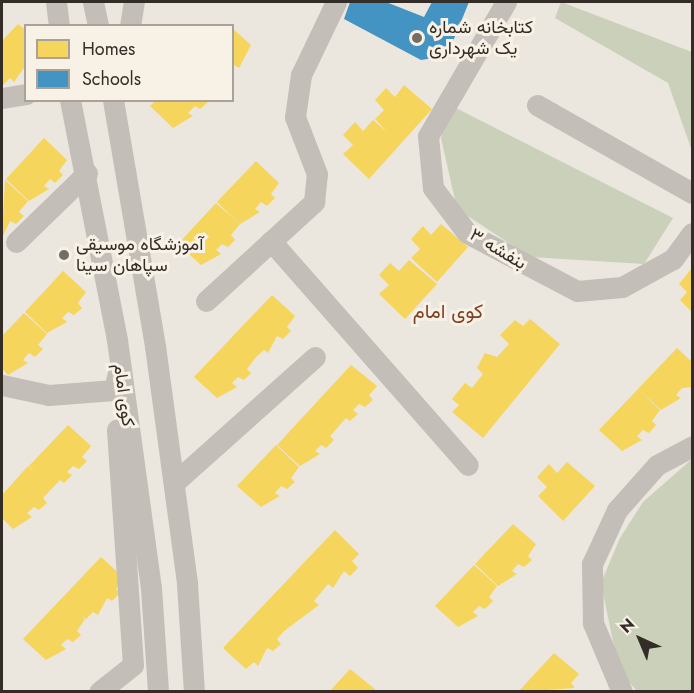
<!DOCTYPE html>
<meta charset="utf-8">
<style>
body{margin:0}
#map{position:relative;width:694px;height:693px;overflow:hidden;background:#ebe6de;font-family:Jost,Vazirmatn,sans-serif}
div>[style]{position:absolute}
.green>*{inset:0;background:#cad0b9}
.homes>*{inset:0;background:#f6d55c}
.schools>*{inset:0;background:#4393c3}
.minor>*{height:21px;margin:-10.5px;padding:0 10.5px;transform-origin:10.5px;border-radius:10.5px;background:#c3beb8}
.dots>*{width:16px;height:16px;translate:-50% -50%;box-sizing:border-box;border:3px solid #f8f1e5;border-radius:50%}
span{translate:-50% -50%;white-space:nowrap;text-align:center;line-height:1.15;-webkit-text-stroke:6px #f8f1e5;paint-order:stroke}
.poi-label{font-size:18px;color:#342c26}
.left{translate:0 -50%;text-align:left}
.street-label{font-size:18px;color:#342c26}
.neighbourhood-label{font-size:20px;color:#7f4123}
.frame{position:absolute;inset:0;border:3px solid #342c26;pointer-events:none}
.legend{position:absolute;left:24px;top:24px;width:210px;height:78px;box-sizing:border-box;background:#f8f1e5;border:2px solid #aaa299;margin:0;padding:8px 10px;list-style:none;font-size:18px;color:#342c26}
.legend li{display:flex;align-items:center;gap:12px;height:30px}
.legend b{width:30px;border:2px solid #aaa299}
.north{position:absolute;left:610px;top:609px;width:60px;height:60px;-webkit-text-stroke:4px #f8f1e5;paint-order:stroke;rotate:316deg;font-size:16px;font-weight:700;line-height:24px;text-align:center;color:#342c26}
.north::after{content:'';display:block;margin:auto;width:21px;height:27px;background:#342c26;clip-path:polygon(50% 0,100% 100%,50% 72%,0 100%)}
</style>
<div id="map">
<div class="green">
<div style="clip-path:polygon(561px 2px,692px 52px,692px 151px,668px 83px,555px 18px)"></div>
<div style="clip-path:polygon(450px 105px,673px 218px,644px 264px,530px 257px,457px 209px,441px 138px)"></div>
<div style="clip-path:polygon(692px 459px,692px 691px,637px 691px,619px 671px,601px 583px,620px 538px,643px 502px)"></div>
</div>
<div class="homes">
<div style="clip-path:polygon(18px 24px,26px 30px,26px 65px,14px 82px,10px 78px,2px 86px,2px 41px)"></div>
<div style="clip-path:polygon(232px 28px,251px 45px,239px 68px,232px 64px)"></div>
<div style="clip-path:polygon(404px 85px,432px 109px,369px 179px,343px 154px,353px 145px,343px 135px,355px 122px,363px 131px,373px 120px,387px 132px,375px 119px,384px 110px,375px 100px,386px 88px,395px 97px)"></div>
<div style="clip-path:polygon(156px 100px,206px 100px,208px 102px,200px 109px,195px 106px,188px 113px,193px 116px,173px 128px,150px 106px)"></div>
<div style="clip-path:polygon(44px 138px,67px 160px,59px 171px,63px 175px,55px 183px,50px 179px,44px 186px,49px 189px,29px 201px,6px 179px)"></div>
<div style="clip-path:polygon(256px 161px,279px 183px,271px 194px,275px 198px,267px 206px,261px 202px,255px 209px,260px 212px,240px 224px,217px 202px)"></div>
<div style="clip-path:polygon(5px 180px,28px 201px,19px 212px,24px 216px,16px 224px,10px 221px,2px 238px)"></div>
<div style="clip-path:polygon(216px 203px,240px 224px,231px 235px,235px 240px,228px 247px,222px 244px,216px 250px,221px 254px,201px 265px,178px 244px)"></div>
<div style="clip-path:polygon(441px 224px,468px 247px,437px 282px,411px 258px,420px 249px,411px 239px,423px 226px,431px 235px)"></div>
<div style="clip-path:polygon(409px 260px,437px 284px,405px 319px,379px 294px,389px 285px,379px 275px,390px 263px,399px 271px)"></div>
<div style="clip-path:polygon(692px 268px,692px 312px,680px 300px,687px 292px,679px 284px)"></div>
<div style="clip-path:polygon(63px 271px,86px 292px,78px 303px,82px 308px,74px 315px,68px 312px,62px 318px,67px 322px,47px 333px,25px 312px)"></div>
<div style="clip-path:polygon(272px 295px,295px 316px,287px 327px,291px 331px,283px 339px,277px 336px,268px 353px,264px 350px,256px 357px,249px 350px,256px 357px,247px 369px,251px 373px,244px 380px,238px 377px,232px 383px,237px 387px,217px 398px,194px 377px)"></div>
<div style="clip-path:polygon(24px 313px,47px 334px,38px 345px,43px 349px,35px 357px,29px 353px,23px 360px,28px 363px,8px 375px,2px 368px,2px 336px)"></div>
<div style="clip-path:polygon(530px 319px,560px 344px,483px 438px,452px 412px,459px 405px,452px 399px,465px 383px,472px 388px,483px 374px,477px 368px,485px 353px,497px 357px,509px 344px,500px 335px,515px 320px,523px 326px)"></div>
<div style="clip-path:polygon(677px 348px,692px 362px,692px 387px,682px 388px,676px 395px,681px 398px,661px 410px,638px 389px)"></div>
<div style="clip-path:polygon(351px 365px,377px 386px,369px 395px,373px 400px,365px 407px,359px 404px,353px 410px,358px 414px,350px 421px,346px 418px,330px 436px,334px 440px,326px 448px,321px 445px,315px 451px,320px 454px,300px 466px,277px 445px)"></div>
<div style="clip-path:polygon(638px 389px,660px 410px,652px 421px,656px 425px,649px 433px,643px 430px,637px 436px,642px 440px,622px 451px,599px 430px)"></div>
<div style="clip-path:polygon(68px 425px,91px 446px,82px 457px,87px 461px,79px 469px,73px 466px,67px 472px,72px 475px,64px 483px,60px 480px,43px 498px,47px 503px,39px 510px,34px 507px,27px 513px,32px 517px,13px 529px,2px 518px,2px 495px,28px 466px,36px 473px,29px 466px)"></div>
<div style="clip-path:polygon(276px 445px,299px 467px,291px 478px,295px 482px,287px 489px,281px 486px,275px 493px,280px 496px,261px 507px,237px 486px)"></div>
<div style="clip-path:polygon(567px 462px,595px 486px,563px 521px,538px 496px,547px 487px,537px 477px,549px 464px,557px 473px)"></div>
<div style="clip-path:polygon(513px 524px,536px 544px,528px 556px,532px 560px,524px 567px,518px 564px,512px 571px,517px 574px,498px 586px,475px 564px)"></div>
<div style="clip-path:polygon(335px 530px,359px 554px,352px 561px,358px 568px,350px 576px,344px 571px,333px 588px,328px 584px,314px 601px,319px 605px,284px 631px,277px 639px,281px 644px,273px 651px,267px 648px,258px 666px,254px 662px,246px 669px,223px 648px)"></div>
<div style="clip-path:polygon(101px 557px,124px 578px,116px 589px,120px 593px,112px 601px,107px 598px,98px 615px,93px 612px,86px 619px,80px 614px,85px 619px,77px 631px,81px 635px,73px 642px,67px 639px,61px 645px,66px 649px,46px 660px,23px 639px)"></div>
<div style="clip-path:polygon(474px 565px,497px 586px,489px 597px,493px 601px,485px 609px,479px 606px,473px 612px,478px 616px,458px 627px,435px 606px)"></div>
<div style="clip-path:polygon(554px 653px,579px 674px,571px 683px,575px 688px,518px 692px)"></div>
<div style="clip-path:polygon(350px 669px,376px 690px,329px 692px)"></div>
</div>
<div class="schools">
<div style="clip-path:polygon(350px 2px,386px 2px,424px 17px,432px 2px,469px 2px,447px 56px,421px 60px,344px 19px)"></div>
</div>
<div class="minor">
<div style="left:56px;top:2px;width:24px;rotate:83deg"></div>
<div style="left:93px;top:2px;width:25px;rotate:78deg"></div>
<div style="left:506px;top:2px;width:155px;rotate:120.2deg"></div>
<div style="left:428px;top:136px;width:52px;rotate:84.5deg"></div>
<div style="left:433px;top:188px;width:56px;rotate:52.9deg"></div>
<div style="left:467px;top:233px;width:124px;rotate:27.8deg"></div>
<div style="left:577px;top:291px;width:45px;rotate:-5.1deg"></div>
<div style="left:622px;top:287px;width:58px;rotate:-28.8deg"></div>
<div style="left:673px;top:259px;width:32px;rotate:-54deg"></div>
<div style="left:130px;top:26px;width:24px;rotate:-81deg"></div>
<div style="left:2px;top:98px;width:24px;rotate:-9deg"></div>
<div style="left:70px;top:100px;width:245px;rotate:78.9deg"></div>
<div style="left:117px;top:340px;width:250px;rotate:82.2deg"></div>
<div style="left:151px;top:588px;width:104px;rotate:86.1deg"></div>
<div style="left:113px;top:100px;width:250px;rotate:80.3deg"></div>
<div style="left:155px;top:346px;width:240px;rotate:82.3deg"></div>
<div style="left:187px;top:584px;width:108px;rotate:86.3deg"></div>
<div style="left:537px;top:105px;width:178px;rotate:29.6deg"></div>
<div style="left:271px;top:241px;width:298px;rotate:48.7deg"></div>
<div style="left:16px;top:242px;width:99px;rotate:-44.2deg"></div>
<div style="left:206px;top:301px;width:147px;rotate:-42.5deg"></div>
<div style="left:314px;top:202px;width:28px;rotate:-84deg"></div>
<div style="left:317px;top:174px;width:61px;rotate:-111.1deg"></div>
<div style="left:295px;top:117px;width:42px;rotate:-81.9deg"></div>
<div style="left:301px;top:75px;width:81px;rotate:-64.4deg"></div>
<div style="left:2px;top:385px;width:48px;rotate:12deg"></div>
<div style="left:49px;top:395px;width:65px;rotate:-4.4deg"></div>
<div style="left:114px;top:390px;width:23px;rotate:-77deg"></div>
<div style="left:174px;top:483px;width:189px;rotate:-41.8deg"></div>
<div style="left:99px;top:692px;width:43px;rotate:-38.5deg"></div>
<div style="left:133px;top:665px;width:236px;rotate:-93.9deg"></div>
<div style="left:622px;top:692px;width:75px;rotate:-112.8deg"></div>
<div style="left:593px;top:623px;width:59px;rotate:-91deg"></div>
<div style="left:592px;top:564px;width:60px;rotate:-65.2deg"></div>
<div style="left:617px;top:510px;width:60px;rotate:-48.4deg"></div>
<div style="left:657px;top:465px;width:40px;rotate:-28deg"></div>
</div>
<div class="dots">
<div style="left:417px;top:38px;background:#746d66"></div>
<div style="left:64px;top:255px;background:#746d66"></div>
</div>
<div class="poi-label">
<span class="left" style="left:429px;top:38px">کتابخانه شماره<br>یک شهرداری</span>
<span class="left" style="left:76px;top:255px">آموزشگاه موسیقی<br>سپاهان سینا</span>
</div>
<div class="street-label">
<span style="left:498px;top:249px;rotate:31deg">بنفشه ۳</span>
<span style="left:124px;top:395px;rotate:82deg">کوی امام</span>
</div>
<div class="neighbourhood-label">
<span style="left:448px;top:311px">کوی امام</span>
</div>
<div class="frame"></div>
<ul class="legend">
<li><b style="height:16px;background:#f6d55c"></b>Homes</li>
<li><b style="height:16px;background:#4393c3"></b>Schools</li>
</ul>
<div class="north">N</div>
</div>
